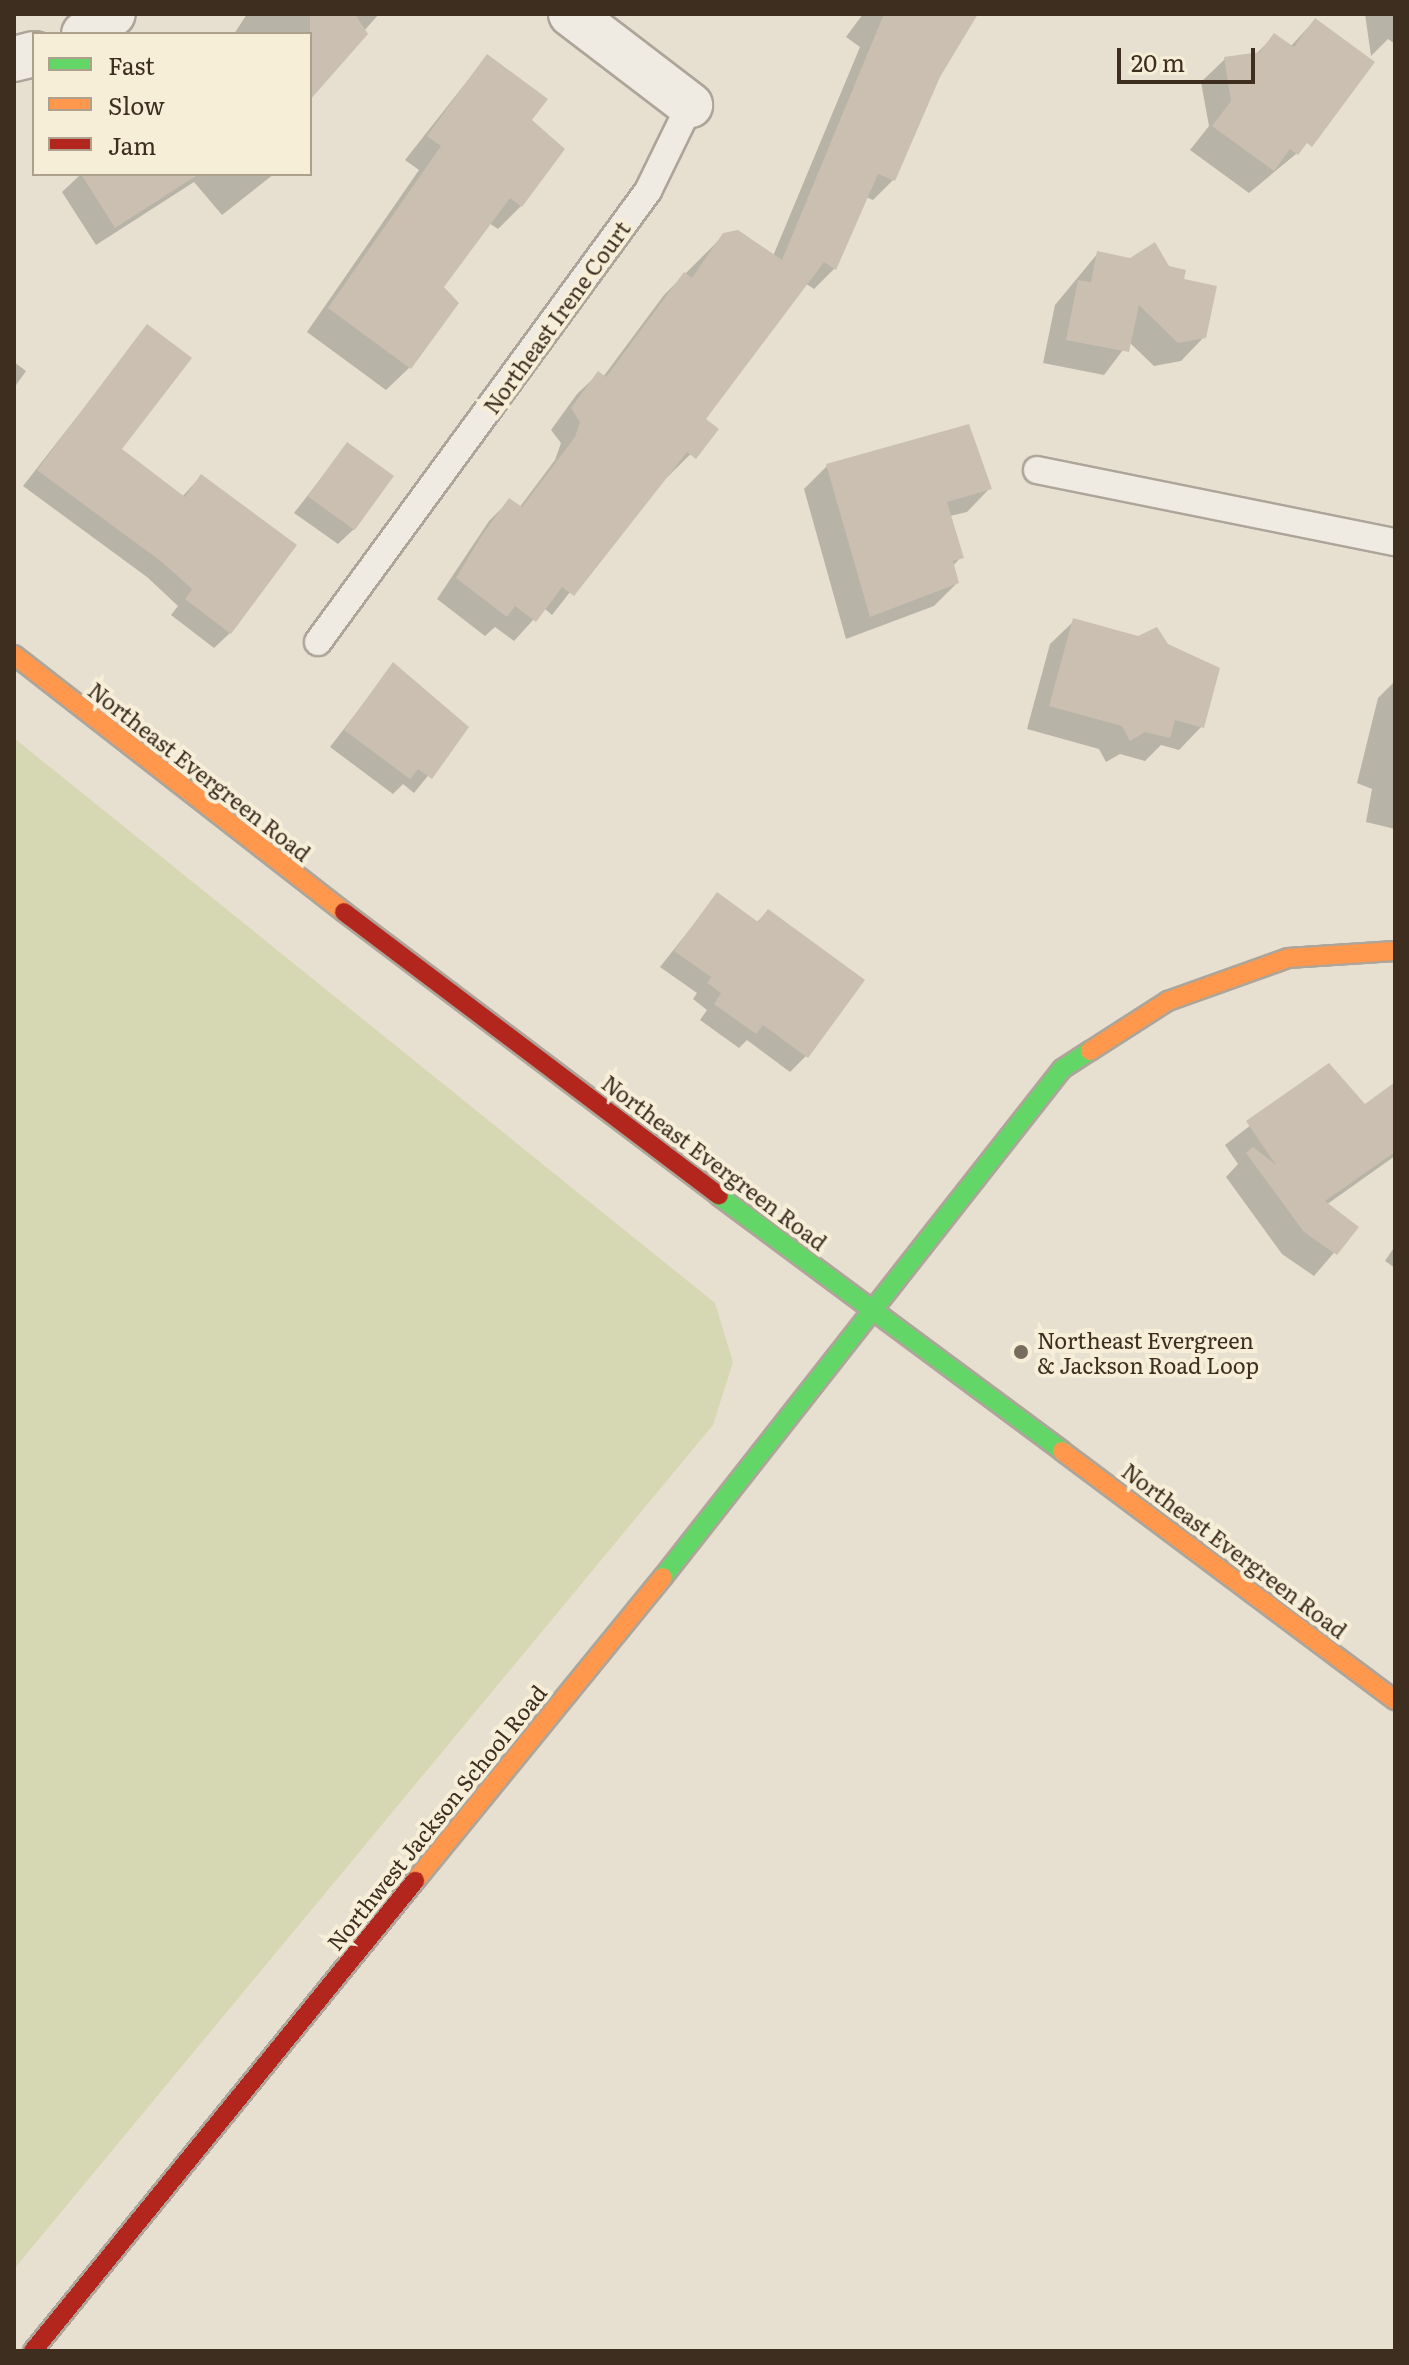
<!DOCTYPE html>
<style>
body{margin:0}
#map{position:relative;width:1409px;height:2365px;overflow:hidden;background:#e7e0d1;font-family:Literata,serif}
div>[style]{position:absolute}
.green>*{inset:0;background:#d6d7b3}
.shadow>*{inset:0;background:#0003}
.building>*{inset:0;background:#cbbfb2;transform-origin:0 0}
.roads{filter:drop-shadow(2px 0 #ada599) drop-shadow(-2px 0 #ada599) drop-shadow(0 2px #ada599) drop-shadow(0 -2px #ada599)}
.lane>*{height:26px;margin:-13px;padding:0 13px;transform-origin:13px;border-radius:13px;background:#efebe3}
.street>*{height:44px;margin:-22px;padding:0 22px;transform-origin:22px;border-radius:22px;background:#efebe3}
.fast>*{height:18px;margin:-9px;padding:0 9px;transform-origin:9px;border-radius:9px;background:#63d668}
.slow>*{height:18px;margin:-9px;padding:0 9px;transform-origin:9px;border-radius:9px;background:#ff974d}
.jam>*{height:18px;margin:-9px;padding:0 9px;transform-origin:9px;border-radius:9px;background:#b3261e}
.dots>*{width:22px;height:22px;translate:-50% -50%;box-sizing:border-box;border:4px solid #f7eed8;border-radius:50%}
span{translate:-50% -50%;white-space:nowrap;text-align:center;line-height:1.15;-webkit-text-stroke:8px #f7eed8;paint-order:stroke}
.street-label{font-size:22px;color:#3d2e20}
.poi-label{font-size:22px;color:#3d2e20}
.left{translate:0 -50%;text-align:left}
.frame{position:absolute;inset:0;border:16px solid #3d2e20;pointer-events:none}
.legend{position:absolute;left:32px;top:32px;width:280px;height:144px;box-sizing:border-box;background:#f7eed8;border:2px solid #ada18e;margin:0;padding:10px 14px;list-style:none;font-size:24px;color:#3d2e20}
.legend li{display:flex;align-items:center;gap:16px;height:40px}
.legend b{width:40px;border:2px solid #ada18e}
.scale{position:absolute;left:1117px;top:48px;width:138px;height:36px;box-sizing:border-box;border:4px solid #3d2e20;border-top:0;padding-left:10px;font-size:24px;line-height:28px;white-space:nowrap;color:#3d2e20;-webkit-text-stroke:6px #f7eed8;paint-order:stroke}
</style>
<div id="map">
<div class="green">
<div style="clip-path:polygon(14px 738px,715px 1303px,733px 1362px,713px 1425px,14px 2269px)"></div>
</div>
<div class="shadow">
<div style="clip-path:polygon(247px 14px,379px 14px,310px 92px,310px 34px,234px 34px)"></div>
<div style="clip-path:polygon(863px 14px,975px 14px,938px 76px,893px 180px,873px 200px,866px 197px,834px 269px,814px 289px,805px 283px,703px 419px,716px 429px,637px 507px,552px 615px,544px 608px,514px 641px,495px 627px,485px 636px,437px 599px,489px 521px,509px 501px,519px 508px,555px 460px,561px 443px,551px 430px,577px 394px,598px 374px,603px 377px,664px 295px,724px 235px,773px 256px,860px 47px,846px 37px)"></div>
<div style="clip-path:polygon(1365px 14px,1395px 14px,1395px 44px,1388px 39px,1371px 56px)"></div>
<div style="clip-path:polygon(1315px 20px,1372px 63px,1296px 154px,1249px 193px,1190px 150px,1209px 126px,1201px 82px,1225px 59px,1255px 55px,1275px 35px,1290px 47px)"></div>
<div style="clip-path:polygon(487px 56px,530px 121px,521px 206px,498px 229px,489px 223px,442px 287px,410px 367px,386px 390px,307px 332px,419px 170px,405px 160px)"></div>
<div style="clip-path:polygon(81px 174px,274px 174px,222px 215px,194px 182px,96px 245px,62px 192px)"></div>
<div style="clip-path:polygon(1098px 253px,1182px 281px,1204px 337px,1181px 361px,1154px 366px,1129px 342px,1104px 375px,1043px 363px,1055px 305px)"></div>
<div style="clip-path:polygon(148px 326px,119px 450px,182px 497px,201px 476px,230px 633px,214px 648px,171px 615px,178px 606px,147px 577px,23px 486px)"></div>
<div style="clip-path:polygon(14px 362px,26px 371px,14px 388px)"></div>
<div style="clip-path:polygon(347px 445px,354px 529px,338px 544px,294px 513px)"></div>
<div style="clip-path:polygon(827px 466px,990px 488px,967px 512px,950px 516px,961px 557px,953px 566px,957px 583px,934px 606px,846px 639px,804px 489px)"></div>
<div style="clip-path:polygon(1074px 621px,1202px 726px,1179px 750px,1161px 745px,1145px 761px,1120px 754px,1106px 762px,1099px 749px,1027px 729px,1050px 644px)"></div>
<div style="clip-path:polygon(393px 665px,467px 728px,414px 793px,403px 784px,393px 794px,330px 747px)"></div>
<div style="clip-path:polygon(1395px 681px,1395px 829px,1366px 822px,1372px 789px,1357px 783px,1378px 698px)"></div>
<div style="clip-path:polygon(717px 895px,756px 923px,768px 911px,806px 1056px,790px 1072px,747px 1040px,739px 1048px,700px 1020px,707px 1010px,693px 999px,697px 993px,660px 967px)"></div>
<div style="clip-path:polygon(1329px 1065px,1364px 1106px,1395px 1112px,1395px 1156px,1326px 1205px,1356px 1227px,1314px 1276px,1282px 1254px,1226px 1177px,1238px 1164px,1225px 1145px)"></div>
<div style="clip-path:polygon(1395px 1246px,1395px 1268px,1385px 1261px)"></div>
</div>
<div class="building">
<div style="clip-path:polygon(310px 14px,355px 14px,368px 34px,310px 100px)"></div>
<div style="clip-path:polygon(884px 14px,978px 14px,940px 77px,895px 181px,878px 174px,836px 270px,824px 262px,706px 419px,719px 429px,696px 459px,687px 452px,574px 596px,562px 587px,536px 622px,515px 606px,507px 617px,456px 578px,482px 535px,509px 498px,522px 507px,575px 437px,580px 422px,571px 408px,598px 371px,606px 377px,684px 272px,692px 278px,723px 233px,738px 230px,782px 260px)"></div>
<div style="clip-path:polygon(1315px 18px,1375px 62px,1312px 147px,1307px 143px,1298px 155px,1290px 149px,1274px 171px,1212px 126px,1231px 101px,1224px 57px,1260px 52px,1274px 33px,1294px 47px)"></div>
<div style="clip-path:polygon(487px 54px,548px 99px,532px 120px,565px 149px,522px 207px,510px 198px,444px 287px,459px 303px,411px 369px,328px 308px,441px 146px,427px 136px)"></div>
<div style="clip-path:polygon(81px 174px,199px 174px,115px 228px)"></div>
<div style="clip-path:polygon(1155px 242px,1169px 266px,1186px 270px,1184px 279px,1217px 286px,1206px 338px,1178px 343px,1139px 305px,1129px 352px,1066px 340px,1078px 280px,1091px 282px,1097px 251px,1130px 258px)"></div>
<div style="clip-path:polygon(147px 324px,192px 358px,122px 449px,185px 497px,201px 474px,297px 545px,231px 634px,185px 599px,192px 589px,162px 562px,37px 470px)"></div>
<div style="clip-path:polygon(969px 424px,992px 489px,947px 502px,964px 558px,953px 561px,959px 583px,870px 617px,826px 464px)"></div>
<div style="left:347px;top:442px;width:58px;height:67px;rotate:36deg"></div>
<div style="clip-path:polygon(1073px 618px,1138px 636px,1157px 627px,1168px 644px,1220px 668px,1204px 728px,1175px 720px,1170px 738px,1145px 732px,1130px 741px,1122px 726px,1049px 706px)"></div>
<div style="clip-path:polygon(393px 662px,469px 727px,432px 779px,418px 769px,410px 779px,344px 730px)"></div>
<div style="clip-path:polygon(717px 892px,758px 922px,768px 909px,865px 980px,808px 1058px,763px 1025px,756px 1034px,714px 1004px,721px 993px,707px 983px,711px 977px,674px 951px)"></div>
<div style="clip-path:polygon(1329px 1063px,1365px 1104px,1395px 1082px,1395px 1152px,1325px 1201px,1359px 1227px,1337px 1255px,1304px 1232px,1246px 1153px,1253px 1147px,1276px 1165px,1246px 1121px)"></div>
</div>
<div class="roads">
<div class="lane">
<div style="left:1037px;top:470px;width:365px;rotate:11.4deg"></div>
<div style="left:318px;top:642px;width:559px;rotate:-53.81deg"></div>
<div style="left:648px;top:191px;width:96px;rotate:-64deg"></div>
</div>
<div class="street">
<div style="left:571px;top:14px;width:150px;rotate:37.4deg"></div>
<div style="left:84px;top:34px;width:35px;rotate:-35deg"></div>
<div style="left:14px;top:59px;width:21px;rotate:-14deg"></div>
</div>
<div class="fast">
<div style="left:719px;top:1196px;width:427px;rotate:36.6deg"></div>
<div style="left:663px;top:1577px;width:646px;rotate:-51.85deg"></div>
<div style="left:1062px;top:1069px;width:33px;rotate:-33deg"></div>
</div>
<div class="slow">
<div style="left:14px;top:655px;width:418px;rotate:37.9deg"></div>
<div style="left:1090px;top:1051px;width:93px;rotate:-32.7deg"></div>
<div style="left:1168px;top:1001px;width:127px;rotate:-19.7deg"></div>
<div style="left:1288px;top:958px;width:107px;rotate:-3.7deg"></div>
<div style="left:1062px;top:1451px;width:416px;rotate:36.8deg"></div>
<div style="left:415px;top:1881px;width:392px;rotate:-50.8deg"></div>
</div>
<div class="jam">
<div style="left:344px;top:912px;width:470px;rotate:37.1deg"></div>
<div style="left:33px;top:2351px;width:606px;rotate:-50.9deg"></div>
</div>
</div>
<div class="dots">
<div style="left:1021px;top:1352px;background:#786c5e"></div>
</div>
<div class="street-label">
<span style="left:556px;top:317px;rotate:-54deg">Northeast Irene Court</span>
<span style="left:200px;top:771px;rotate:38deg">Northeast Evergreen Road</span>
<span style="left:715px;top:1162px;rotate:37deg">Northeast Evergreen Road</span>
<span style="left:1235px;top:1550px;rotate:37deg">Northeast Evergreen Road</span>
<span style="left:436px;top:1817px;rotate:-51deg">Northwest Jackson School Road</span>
</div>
<div class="poi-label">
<span class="left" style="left:1037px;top:1352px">Northeast Evergreen<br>&amp; Jackson Road Loop</span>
</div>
<div class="frame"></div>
<ul class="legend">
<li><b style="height:10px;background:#63d668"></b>Fast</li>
<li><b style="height:10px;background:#ff974d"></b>Slow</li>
<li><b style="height:10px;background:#b3261e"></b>Jam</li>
</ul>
<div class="scale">20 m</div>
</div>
